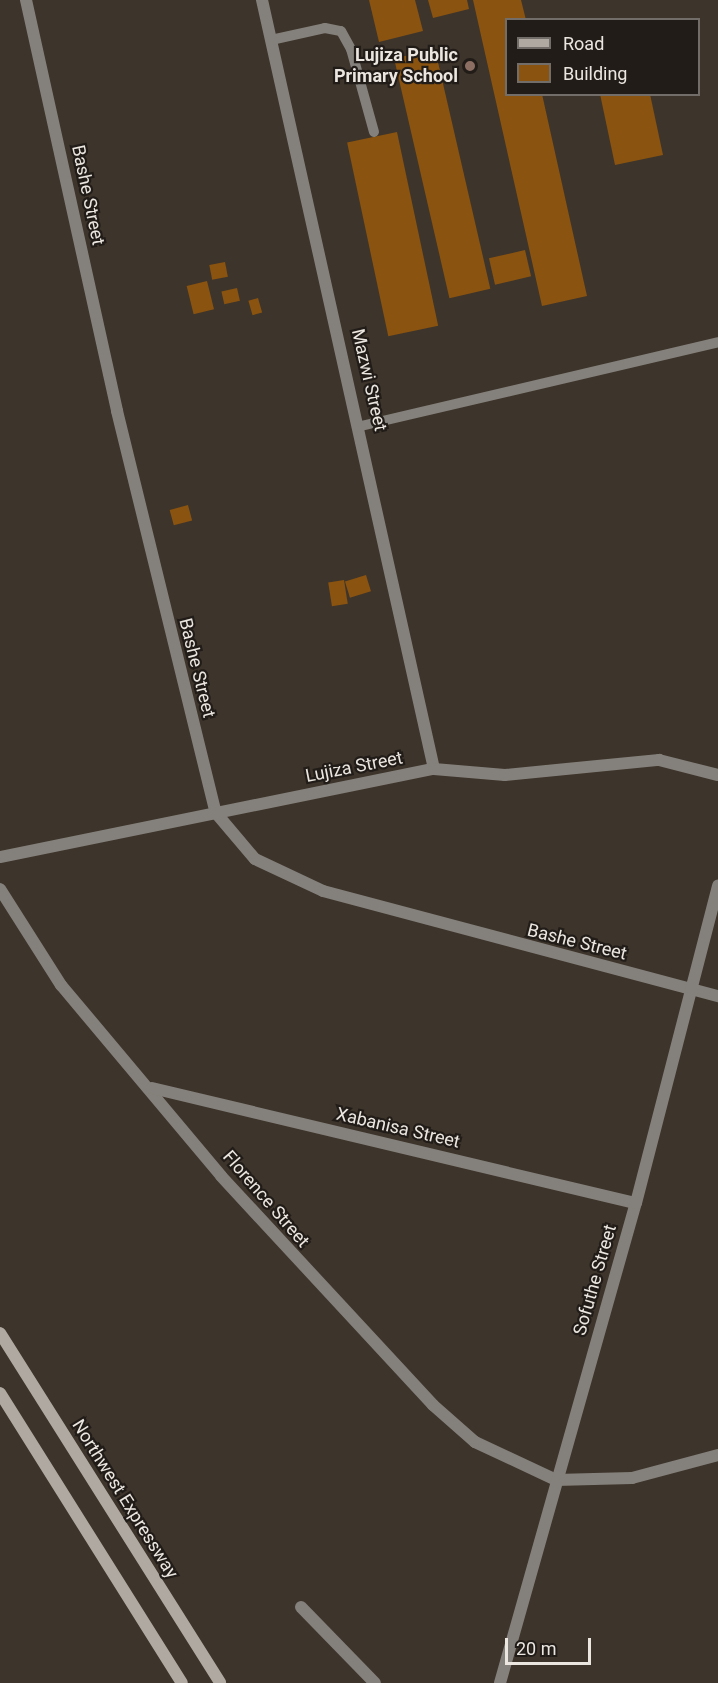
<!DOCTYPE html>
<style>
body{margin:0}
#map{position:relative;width:718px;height:1683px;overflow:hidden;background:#3d342b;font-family:Roboto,sans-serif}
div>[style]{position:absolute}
.building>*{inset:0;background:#8a530f;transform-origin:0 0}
.lane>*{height:10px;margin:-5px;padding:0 5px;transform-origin:5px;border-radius:5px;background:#84807b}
.street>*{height:12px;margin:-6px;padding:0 6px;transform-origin:6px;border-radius:6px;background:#84807b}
.secondary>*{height:12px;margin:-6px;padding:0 6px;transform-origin:6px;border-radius:6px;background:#afa9a1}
.dots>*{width:16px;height:16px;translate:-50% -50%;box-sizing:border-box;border:3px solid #211c18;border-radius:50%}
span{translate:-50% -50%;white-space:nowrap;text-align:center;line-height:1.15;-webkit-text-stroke:4.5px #211c18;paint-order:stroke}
.poi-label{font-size:18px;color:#ece6e0;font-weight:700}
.right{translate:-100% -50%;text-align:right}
.street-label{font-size:18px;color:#ece6e0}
.legend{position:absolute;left:505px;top:18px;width:195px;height:78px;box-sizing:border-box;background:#211c18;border:2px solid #726d68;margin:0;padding:8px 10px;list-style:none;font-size:18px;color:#ece6e0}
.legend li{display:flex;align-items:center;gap:12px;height:30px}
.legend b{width:30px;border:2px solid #726d68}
.scale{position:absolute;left:505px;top:1638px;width:86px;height:27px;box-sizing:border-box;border:3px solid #ece6e0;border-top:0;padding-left:8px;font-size:18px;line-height:21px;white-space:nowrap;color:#ece6e0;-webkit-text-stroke:4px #211c18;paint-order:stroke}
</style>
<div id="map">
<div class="building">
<div style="clip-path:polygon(369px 0,415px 0,423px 31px,379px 42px)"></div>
<div style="clip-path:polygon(428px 0,467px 0,469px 9px,433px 18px)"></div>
<div style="clip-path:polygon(473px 0,521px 0,526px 20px,506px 20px,506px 94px,542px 94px,587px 296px,542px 306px)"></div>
<div style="left:435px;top:49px;width:246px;height:42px;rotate:77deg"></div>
<div style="clip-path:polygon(600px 94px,650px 94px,663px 155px,615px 165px)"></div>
<div style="left:397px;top:132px;width:198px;height:51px;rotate:78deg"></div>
<div style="left:525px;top:250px;width:27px;height:37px;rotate:77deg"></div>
<div style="left:225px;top:262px;width:15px;height:16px;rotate:79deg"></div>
<div style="left:207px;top:281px;width:29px;height:21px;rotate:76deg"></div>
<div style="left:237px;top:288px;width:13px;height:16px;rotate:77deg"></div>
<div style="left:258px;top:298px;width:15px;height:10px;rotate:74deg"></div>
<div style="left:188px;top:505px;width:16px;height:19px;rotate:75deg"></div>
<div style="left:366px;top:575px;width:17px;height:22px;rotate:73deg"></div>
<div style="left:344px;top:580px;width:24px;height:16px;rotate:81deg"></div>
</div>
<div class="lane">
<div style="left:271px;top:40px;width:55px;rotate:-12.5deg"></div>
<div style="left:325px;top:28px;width:16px;rotate:11deg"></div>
<div style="left:341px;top:31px;width:21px;rotate:61deg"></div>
<div style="left:351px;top:49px;width:86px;rotate:74.5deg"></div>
<div style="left:361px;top:426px;width:367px;rotate:-13.2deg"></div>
</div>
<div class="street">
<div style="left:26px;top:0;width:421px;rotate:77.5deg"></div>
<div style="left:117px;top:411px;width:414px;rotate:76.2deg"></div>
<div style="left:216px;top:813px;width:60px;rotate:49.7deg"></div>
<div style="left:255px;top:859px;width:75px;rotate:25.2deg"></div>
<div style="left:323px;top:891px;width:409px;rotate:14.9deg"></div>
<div style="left:262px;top:0;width:788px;rotate:77.39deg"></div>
<div style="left:0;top:857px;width:443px;rotate:-11.5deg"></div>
<div style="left:434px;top:769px;width:71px;rotate:4.8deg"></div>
<div style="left:505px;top:775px;width:155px;rotate:-5.6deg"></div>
<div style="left:659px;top:760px;width:61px;rotate:14.3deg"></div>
<div style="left:0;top:889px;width:114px;rotate:57.6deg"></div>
<div style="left:61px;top:985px;width:249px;rotate:50deg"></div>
<div style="left:221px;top:1176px;width:312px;rotate:47.2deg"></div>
<div style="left:433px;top:1405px;width:56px;rotate:41.4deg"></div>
<div style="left:475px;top:1442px;width:89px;rotate:25.1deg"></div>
<div style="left:556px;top:1480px;width:76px;rotate:-1.5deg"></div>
<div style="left:632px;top:1478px;width:89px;rotate:-15deg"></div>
<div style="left:152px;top:1088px;width:497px;rotate:13.4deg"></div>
<div style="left:301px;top:1607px;width:106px;rotate:45.8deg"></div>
<div style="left:500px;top:1683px;width:499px;rotate:-74.2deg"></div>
<div style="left:636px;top:1203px;width:328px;rotate:-75.5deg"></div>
</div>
<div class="secondary">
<div style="left:0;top:1333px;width:413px;rotate:57.8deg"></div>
<div style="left:0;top:1393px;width:342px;rotate:57.9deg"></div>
</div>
<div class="dots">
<div style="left:470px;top:66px;background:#8d6e63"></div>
</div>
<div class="poi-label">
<span class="right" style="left:458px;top:66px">Lujiza Public<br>Primary School</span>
</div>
<div class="street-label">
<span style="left:88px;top:195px;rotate:78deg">Bashe Street</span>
<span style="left:369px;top:380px;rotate:77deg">Mazwi Street</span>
<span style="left:197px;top:668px;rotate:76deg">Bashe Street</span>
<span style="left:354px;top:767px;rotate:-11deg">Lujiza Street</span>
<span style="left:577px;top:942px;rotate:14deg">Bashe Street</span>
<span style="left:398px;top:1128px;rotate:13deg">Xabanisa Street</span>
<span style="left:266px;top:1199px;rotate:49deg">Florence Street</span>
<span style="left:595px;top:1280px;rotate:-74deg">Sofuthe Street</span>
<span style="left:125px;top:1499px;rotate:58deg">Northwest Expressway</span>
</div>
<ul class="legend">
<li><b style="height:8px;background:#afa9a1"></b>Road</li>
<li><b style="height:16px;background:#8a530f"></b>Building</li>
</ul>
<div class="scale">20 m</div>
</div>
